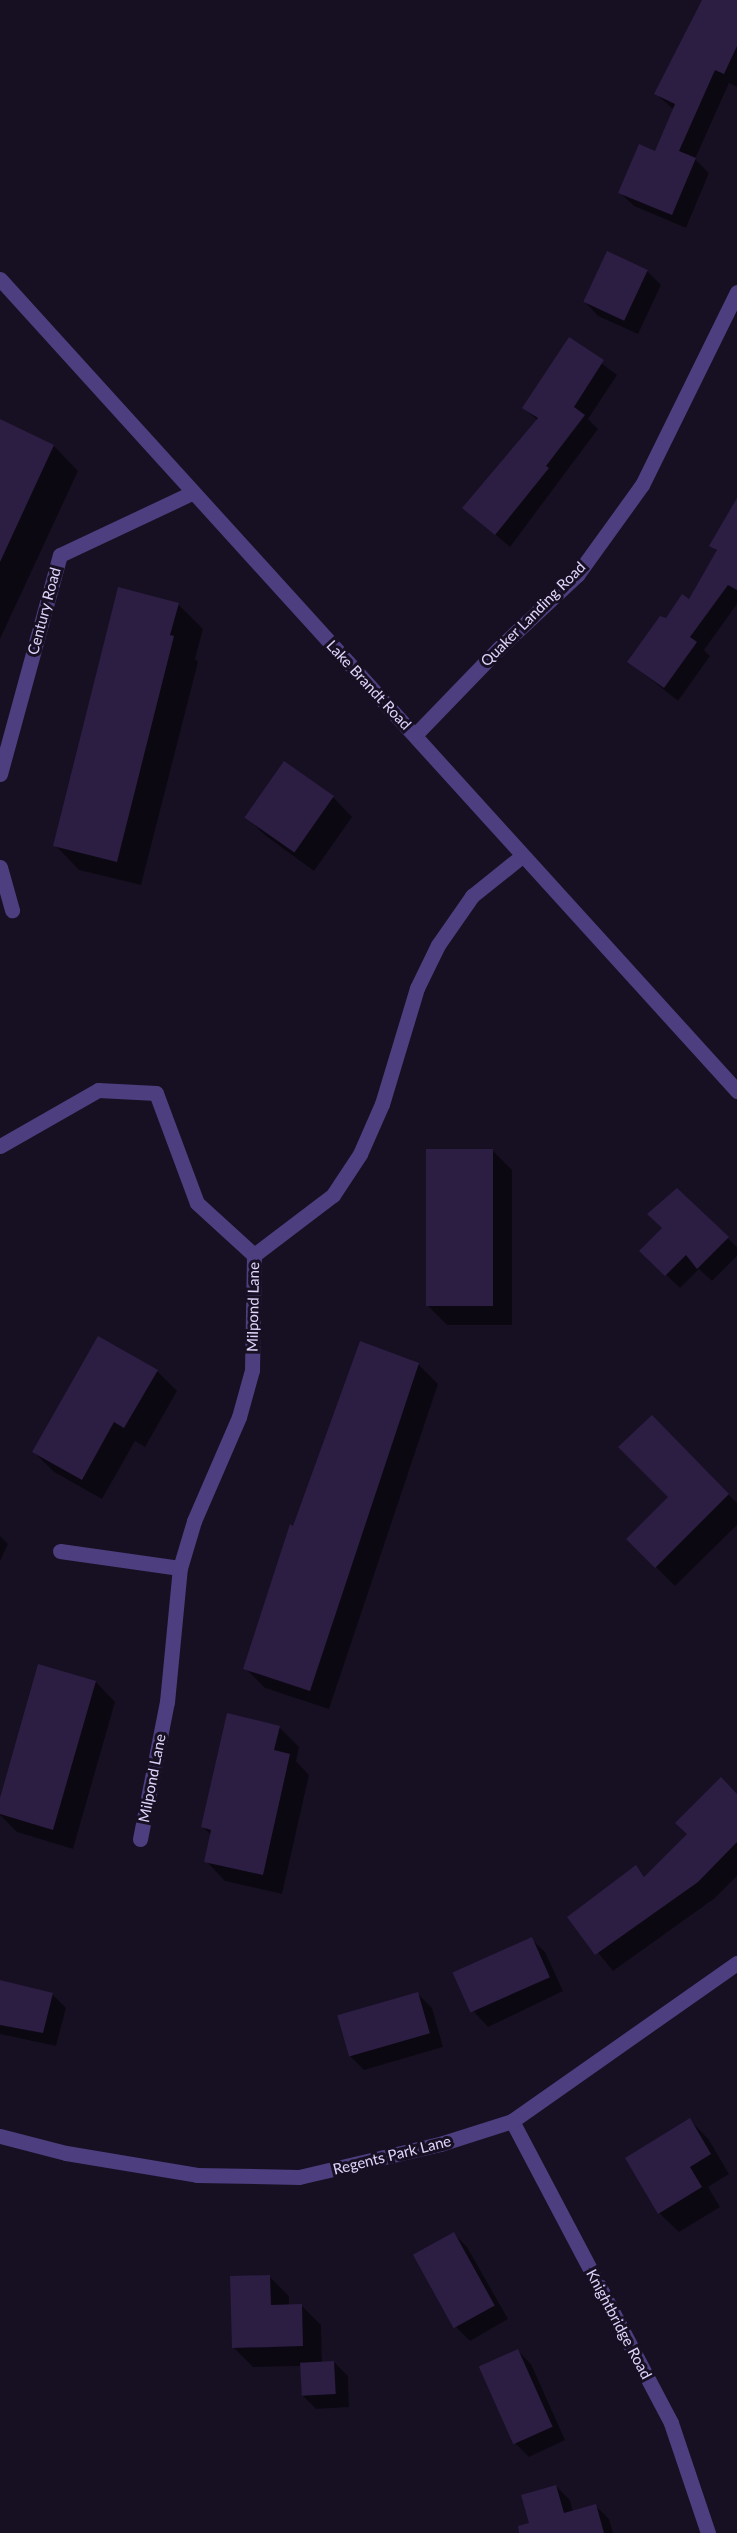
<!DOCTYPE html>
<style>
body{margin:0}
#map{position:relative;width:737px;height:2533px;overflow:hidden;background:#171023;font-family:Lato,sans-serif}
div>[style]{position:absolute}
.shadow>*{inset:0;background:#0007}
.building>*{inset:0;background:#2c1d43;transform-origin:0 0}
.minor>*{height:15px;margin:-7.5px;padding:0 7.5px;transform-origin:7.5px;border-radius:7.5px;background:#4d3e7f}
span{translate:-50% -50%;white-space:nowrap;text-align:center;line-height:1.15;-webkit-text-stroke:6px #171023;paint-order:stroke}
.street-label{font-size:15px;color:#e1d4fc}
</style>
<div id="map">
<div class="shadow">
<div style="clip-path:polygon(704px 0,737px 0,737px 87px,729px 83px,695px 159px,709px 173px,686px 228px,634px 206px,620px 193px,656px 153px,674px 110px,656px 94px)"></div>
<div style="clip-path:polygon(647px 271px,661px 285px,638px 334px,598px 316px,585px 302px)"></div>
<div style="clip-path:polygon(569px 339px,617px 375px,588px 419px,598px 429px,510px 547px,464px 508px,538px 421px,524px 408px)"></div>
<div style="clip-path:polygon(0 421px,54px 446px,78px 471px,0 639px)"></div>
<div style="clip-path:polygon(737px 502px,737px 604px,704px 650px,710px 656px,678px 701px,629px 662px,666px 619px,690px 601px,718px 552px,711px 545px)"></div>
<div style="clip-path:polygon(178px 604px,203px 629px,195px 659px,198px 662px,141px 885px,79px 870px,55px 845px)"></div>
<div style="clip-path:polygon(333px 797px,352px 817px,314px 871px,266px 836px,246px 817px)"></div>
<div style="clip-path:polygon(492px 1150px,512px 1170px,512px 1325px,447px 1325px,427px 1305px)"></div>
<div style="clip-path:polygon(677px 1190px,737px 1247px,737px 1256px,712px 1281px,699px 1269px,680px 1288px,641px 1251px,663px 1228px)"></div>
<div style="clip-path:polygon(418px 1364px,438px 1384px,329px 1709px,265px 1688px,245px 1668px)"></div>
<div style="clip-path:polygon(157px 1371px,177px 1391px,145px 1447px,135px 1441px,102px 1499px,54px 1472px,34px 1452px)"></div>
<div style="clip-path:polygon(651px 1417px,737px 1503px,737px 1525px,675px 1586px,628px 1539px,670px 1497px)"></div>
<div style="clip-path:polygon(0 1536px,8px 1544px,0 1561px)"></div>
<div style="clip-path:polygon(96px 1682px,115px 1702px,73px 1849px,17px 1832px,0 1815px,0 1803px)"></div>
<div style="clip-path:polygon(279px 1727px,299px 1747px,296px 1761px,309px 1775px,282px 1894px,225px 1881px,206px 1861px,212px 1836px,202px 1826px)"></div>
<div style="clip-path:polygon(737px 1796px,737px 1876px,715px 1898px,613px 1971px,569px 1917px,635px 1867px,646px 1878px)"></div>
<div style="clip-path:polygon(531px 1939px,545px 1952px,563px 1991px,488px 2027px,475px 2013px,456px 1975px)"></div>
<div style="clip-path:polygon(0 1980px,52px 1994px,66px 2008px,56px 2046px,0 2034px)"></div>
<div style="clip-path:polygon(418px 1994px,432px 2008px,443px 2047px,364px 2070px,350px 2056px)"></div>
<div style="clip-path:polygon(690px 2120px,709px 2140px,729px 2174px,708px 2187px,720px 2207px,679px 2232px,659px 2213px)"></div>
<div style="clip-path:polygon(453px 2233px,467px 2247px,508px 2319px,470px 2341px,456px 2327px,416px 2255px)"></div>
<div style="clip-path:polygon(269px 2276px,289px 2296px,289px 2306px,301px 2305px,321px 2325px,322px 2363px,334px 2362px,348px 2376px,349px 2407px,316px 2409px,302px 2395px,301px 2366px,253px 2367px,233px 2347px)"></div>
<div style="clip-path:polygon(517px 2350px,531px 2364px,565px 2440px,529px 2457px,515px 2443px)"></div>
<div style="clip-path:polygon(556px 2486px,570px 2500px,573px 2512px,595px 2505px,609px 2519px,613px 2533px,533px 2533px)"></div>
</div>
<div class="building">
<div style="clip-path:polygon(702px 0,737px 0,737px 46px,724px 74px,715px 70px,679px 151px,696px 158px,672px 215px,618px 193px,639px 144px,655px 151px,675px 104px,654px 94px)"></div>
<div style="left:607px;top:251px;width:45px;height:56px;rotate:25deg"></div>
<div style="clip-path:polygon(569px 337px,604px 360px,574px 407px,585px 415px,546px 466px,549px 468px,495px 535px,462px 508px,538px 418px,522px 408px)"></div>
<div style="clip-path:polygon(0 419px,54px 445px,0 562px)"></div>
<div style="clip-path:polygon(737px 498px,737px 590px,728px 585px,690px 637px,697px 642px,664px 688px,627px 662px,660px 616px,666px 618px,682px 594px,689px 599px,717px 550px,709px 546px)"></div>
<div style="clip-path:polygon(118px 587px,179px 603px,170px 635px,174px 636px,117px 862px,53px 846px)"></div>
<div style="left:284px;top:761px;width:61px;height:69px;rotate:35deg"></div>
<div style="left:426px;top:1149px;width:67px;height:157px"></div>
<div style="clip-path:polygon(677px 1188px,729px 1237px,697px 1269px,686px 1255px,665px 1276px,639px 1251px,662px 1228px,647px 1214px)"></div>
<div style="clip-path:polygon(98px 1336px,158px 1370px,124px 1428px,114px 1422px,82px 1480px,32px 1452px)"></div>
<div style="clip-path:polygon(360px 1341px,419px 1363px,310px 1691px,243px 1669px,290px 1524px,293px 1526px)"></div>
<div style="clip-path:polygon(652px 1415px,729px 1494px,655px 1568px,626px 1539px,668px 1497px,618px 1447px)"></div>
<div style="clip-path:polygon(38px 1664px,96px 1681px,53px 1830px,0 1814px,0 1798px)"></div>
<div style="clip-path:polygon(227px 1713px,280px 1726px,274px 1750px,290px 1754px,263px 1875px,204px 1862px,211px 1830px,201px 1827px)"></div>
<div style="clip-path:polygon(721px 1777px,737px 1794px,737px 1842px,698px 1882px,595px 1955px,567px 1917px,636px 1865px,644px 1877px,687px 1834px,675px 1823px)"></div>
<div style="left:532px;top:1937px;width:44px;height:87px;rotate:66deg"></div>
<div style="clip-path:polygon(0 1980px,53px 1993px,43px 2033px,0 2025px)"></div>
<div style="left:418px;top:1992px;width:43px;height:84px;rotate:74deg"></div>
<div style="clip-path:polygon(690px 2118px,711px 2154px,690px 2167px,702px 2187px,658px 2214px,625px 2158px)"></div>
<div style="left:454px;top:2232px;width:84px;height:47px;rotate:61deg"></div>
<div style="clip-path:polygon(270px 2275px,271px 2305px,302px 2304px,303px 2346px,232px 2348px,230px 2276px)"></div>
<div style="left:518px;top:2349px;width:85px;height:43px;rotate:66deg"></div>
<div style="left:334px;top:2361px;width:33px;height:34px;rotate:87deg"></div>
<div style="clip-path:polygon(556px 2485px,564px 2513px,596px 2504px,604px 2533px,519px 2533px,518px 2526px,529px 2523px,521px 2495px)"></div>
</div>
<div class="minor">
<div style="left:0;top:279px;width:1097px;rotate:47.77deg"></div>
<div style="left:415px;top:735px;width:121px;rotate:-46deg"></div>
<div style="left:499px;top:648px;width:107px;rotate:-43.1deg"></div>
<div style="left:577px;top:575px;width:111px;rotate:-54.2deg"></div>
<div style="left:642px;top:485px;width:215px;rotate:-63.8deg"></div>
<div style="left:0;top:774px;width:227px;rotate:-74.7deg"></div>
<div style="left:60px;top:555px;width:146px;rotate:-25.2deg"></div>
<div style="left:0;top:867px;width:45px;rotate:74.4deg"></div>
<div style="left:0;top:1146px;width:113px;rotate:-29.7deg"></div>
<div style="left:98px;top:1090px;width:58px;rotate:3deg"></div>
<div style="left:156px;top:1093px;width:117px;rotate:69.6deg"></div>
<div style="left:197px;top:1203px;width:77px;rotate:42.4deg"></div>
<div style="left:60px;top:1551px;width:121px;rotate:8.1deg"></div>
<div style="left:140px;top:1839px;width:140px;rotate:-78.9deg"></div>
<div style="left:167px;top:1702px;width:135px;rotate:-84.5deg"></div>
<div style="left:180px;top:1568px;width:49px;rotate:-73.4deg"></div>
<div style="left:194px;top:1521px;width:113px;rotate:-66.6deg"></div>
<div style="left:239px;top:1417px;width:49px;rotate:-74.5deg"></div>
<div style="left:252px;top:1370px;width:115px;rotate:-89deg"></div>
<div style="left:254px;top:1255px;width:99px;rotate:-37.2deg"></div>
<div style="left:333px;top:1195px;width:49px;rotate:-56.6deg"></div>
<div style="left:360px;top:1154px;width:55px;rotate:-66.3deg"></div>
<div style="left:382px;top:1104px;width:121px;rotate:-73.2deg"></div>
<div style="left:417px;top:988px;width:48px;rotate:-64deg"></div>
<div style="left:438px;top:945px;width:60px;rotate:-55.2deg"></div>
<div style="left:472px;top:896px;width:64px;rotate:-38.7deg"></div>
<div style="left:512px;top:2121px;width:341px;rotate:62.2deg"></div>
<div style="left:671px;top:2423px;width:116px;rotate:71.4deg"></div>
<div style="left:0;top:2136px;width:68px;rotate:14.4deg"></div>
<div style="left:66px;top:2153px;width:133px;rotate:9.5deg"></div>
<div style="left:197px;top:2175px;width:102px;rotate:1.1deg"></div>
<div style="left:299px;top:2177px;width:145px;rotate:-13.2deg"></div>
<div style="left:440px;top:2144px;width:76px;rotate:-17.7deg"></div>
<div style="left:512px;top:2121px;width:275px;rotate:-35.1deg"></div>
</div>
<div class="street-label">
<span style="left:44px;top:611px;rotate:-75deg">Century Road</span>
<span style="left:533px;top:614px;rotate:-45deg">Quaker Landing Road</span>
<span style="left:369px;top:685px;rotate:47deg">Lake Brandt Road</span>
<span style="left:253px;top:1307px;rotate:-89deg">Milpond Lane</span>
<span style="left:152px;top:1778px;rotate:-79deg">Milpond Lane</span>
<span style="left:392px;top:2155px;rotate:-14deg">Regents Park Lane</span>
<span style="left:619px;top:2324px;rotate:62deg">Knightbridge Road</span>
</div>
</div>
